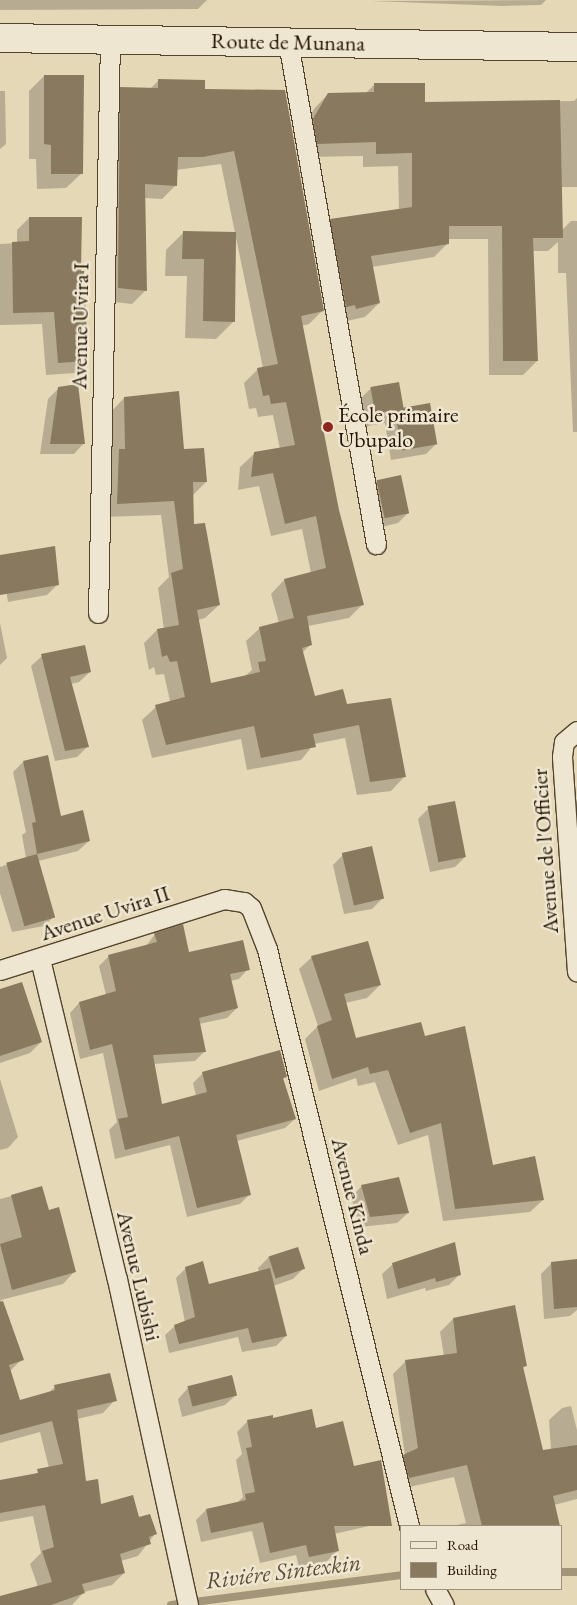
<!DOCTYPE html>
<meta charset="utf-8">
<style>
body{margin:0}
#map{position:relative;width:577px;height:1605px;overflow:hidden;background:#e5d8b6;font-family:"EB Garamond",serif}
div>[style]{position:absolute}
.shadow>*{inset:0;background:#0003}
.stream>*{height:8px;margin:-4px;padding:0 4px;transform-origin:4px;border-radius:4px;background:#a39578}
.building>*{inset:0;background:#88795f;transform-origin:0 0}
.roads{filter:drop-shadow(1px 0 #54442e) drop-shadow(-1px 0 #54442e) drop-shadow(0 1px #54442e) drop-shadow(0 -1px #54442e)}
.street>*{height:19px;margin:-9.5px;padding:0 9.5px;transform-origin:9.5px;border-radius:9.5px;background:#eee6d0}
.secondary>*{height:28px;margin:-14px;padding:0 14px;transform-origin:14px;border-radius:14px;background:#eee6d0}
.dots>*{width:14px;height:14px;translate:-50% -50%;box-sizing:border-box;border:2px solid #eee6d0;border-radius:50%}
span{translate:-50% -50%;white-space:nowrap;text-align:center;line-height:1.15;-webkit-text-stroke:5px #eee6d0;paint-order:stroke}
.street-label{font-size:22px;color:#231200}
.poi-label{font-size:22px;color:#231200}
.left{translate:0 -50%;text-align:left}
.water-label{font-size:24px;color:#5d4d36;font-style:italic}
.legend{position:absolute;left:400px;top:1525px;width:162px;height:65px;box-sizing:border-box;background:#eee6d0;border:1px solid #9d917d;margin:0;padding:6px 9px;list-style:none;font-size:15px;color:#231200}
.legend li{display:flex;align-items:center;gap:10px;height:25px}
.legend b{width:25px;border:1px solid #9d917d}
</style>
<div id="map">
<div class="shadow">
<div style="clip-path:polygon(0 0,207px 0,198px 9px,0 10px)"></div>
<div style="clip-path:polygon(546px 0,541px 5px,502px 6px,371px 1px)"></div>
<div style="clip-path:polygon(44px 76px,82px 173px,66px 188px,37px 189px,36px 159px,29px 159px,29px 91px)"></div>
<div style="clip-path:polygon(159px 80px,203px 90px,322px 311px,309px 324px,301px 326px,338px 510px,362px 605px,349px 618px,308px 626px,311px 644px,302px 653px,314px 698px,346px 705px,404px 777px,391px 791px,357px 795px,345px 738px,314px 744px,301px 760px,247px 770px,241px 739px,152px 758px,142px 720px,156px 707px,170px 701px,164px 674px,156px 675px,154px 667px,149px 670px,144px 643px,157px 630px,164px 629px,158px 588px,169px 577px,161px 515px,104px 517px,106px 464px,111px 458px,111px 412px,124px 398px,182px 450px,206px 482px,192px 496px,193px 525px,219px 605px,205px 618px,198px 620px,210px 684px,245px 676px,252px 670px,246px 641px,260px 628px,279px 623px,271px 594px,284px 580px,311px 573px,302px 529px,271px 536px,259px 486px,238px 490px,240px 467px,254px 454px,280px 449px,273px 415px,258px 417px,256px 408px,249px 409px,244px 383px,258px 369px,263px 368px,236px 238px,234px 321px,216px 339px,185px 338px,187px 276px,165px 276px,166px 250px,184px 232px,235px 233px,221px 164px,176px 170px,176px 185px,162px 199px,144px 198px,146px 290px,132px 304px,105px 301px,107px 102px,121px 88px,150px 89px)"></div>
<div style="clip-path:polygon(374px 85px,424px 103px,574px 101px,577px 98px,577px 187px,562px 187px,562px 230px,571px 221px,577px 221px,577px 432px,573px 432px,566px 273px,558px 273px,558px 242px,548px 251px,533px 251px,537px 361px,523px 375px,489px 375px,488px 239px,447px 239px,447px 244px,434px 257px,372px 267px,379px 303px,365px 317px,342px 322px,317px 234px,331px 220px,399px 210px,398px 166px,363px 167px,363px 156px,304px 157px,300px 134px,314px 109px,328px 94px,366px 93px)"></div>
<div style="clip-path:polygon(0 91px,5px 91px,6px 144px,0 149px)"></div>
<div style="clip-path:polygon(29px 218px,80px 272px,87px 361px,75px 373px,46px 375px,42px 324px,0 325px,0 244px,17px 243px,17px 230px)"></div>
<div style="clip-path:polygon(398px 384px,403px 410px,436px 444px,426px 454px,391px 460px,385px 423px,362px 427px,357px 402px,371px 388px)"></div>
<div style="clip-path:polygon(59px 388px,84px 443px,74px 454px,40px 454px,48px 399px)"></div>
<div style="clip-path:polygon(377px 481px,408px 513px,398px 523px,373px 529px,366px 492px)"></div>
<div style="clip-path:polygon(2px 565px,57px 585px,47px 595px,8px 602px)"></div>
<div style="clip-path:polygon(0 623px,7px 658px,0 665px)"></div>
<div style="clip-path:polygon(42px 656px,90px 672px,79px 682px,71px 684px,88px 746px,77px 757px,55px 761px,31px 666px)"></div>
<div style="clip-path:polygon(23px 762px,60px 817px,89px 841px,78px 851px,38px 861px,54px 916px,44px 926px,12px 932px,0 893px,0 867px,26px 858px,22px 835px,26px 832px,13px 772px)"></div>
<div style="clip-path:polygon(577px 799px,577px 824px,572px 824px,570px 806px)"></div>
<div style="clip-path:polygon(429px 808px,465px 857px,455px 867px,430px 872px,418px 819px)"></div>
<div style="clip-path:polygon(343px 855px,383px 898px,372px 909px,344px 914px,333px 865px)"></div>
<div style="clip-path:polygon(155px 934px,188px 954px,248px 969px,239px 979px,230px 981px,237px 1008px,227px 1018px,199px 1024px,205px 1051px,195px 1061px,153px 1064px,161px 1106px,196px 1096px,193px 1083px,203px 1073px,286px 1077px,283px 1079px,295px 1119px,285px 1128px,237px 1141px,250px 1194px,240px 1204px,187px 1217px,170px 1145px,115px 1159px,109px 1130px,117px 1122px,103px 1053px,80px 1059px,70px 1013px,79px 1003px,106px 995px,99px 966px,109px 956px,146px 946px)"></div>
<div style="clip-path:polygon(312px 957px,380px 985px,367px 998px,345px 1003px,355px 1039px,424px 1037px,492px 1166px,543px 1200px,530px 1212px,443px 1221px,428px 1135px,398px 1145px,375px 1082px,358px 1086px,356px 1078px,319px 1091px,305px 1039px,318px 1026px,299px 969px)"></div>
<div style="clip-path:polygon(0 991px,41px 1042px,30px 1053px,0 1063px)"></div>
<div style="clip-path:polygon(0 1079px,18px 1137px,8px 1148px,0 1150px)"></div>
<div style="clip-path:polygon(362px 1186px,408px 1213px,397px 1223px,360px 1227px,351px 1197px)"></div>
<div style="clip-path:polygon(42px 1188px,48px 1211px,75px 1271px,63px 1284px,1px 1300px,22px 1359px,10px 1371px,19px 1401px,48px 1393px,55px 1387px,115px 1400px,103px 1413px,77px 1419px,85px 1482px,100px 1506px,138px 1519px,155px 1534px,138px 1556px,121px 1561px,124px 1573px,112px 1585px,84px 1592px,72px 1605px,11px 1605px,38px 1587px,30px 1564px,41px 1553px,33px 1516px,0 1522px,0 1481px,33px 1475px,49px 1468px,40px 1432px,0 1443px,0 1199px)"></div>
<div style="clip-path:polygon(454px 1244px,459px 1275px,449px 1285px,426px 1291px,425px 1288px,387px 1299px,382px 1274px,393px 1264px)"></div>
<div style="clip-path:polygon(269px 1257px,304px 1268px,293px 1279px,273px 1286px,286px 1336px,276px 1346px,242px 1352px,238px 1337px,169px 1353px,165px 1335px,175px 1326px,185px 1322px,176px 1278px,186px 1268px,208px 1286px,259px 1272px,258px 1268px)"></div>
<div style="clip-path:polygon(552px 1263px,577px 1270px,577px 1310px,570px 1316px,544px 1319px,541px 1274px)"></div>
<div style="clip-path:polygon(453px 1319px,525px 1366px,523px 1368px,542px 1451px,551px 1450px,549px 1420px,562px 1408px,571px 1406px,577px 1430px,577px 1499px,554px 1505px,559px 1526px,452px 1526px,466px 1523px,454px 1477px,396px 1490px,391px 1469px,405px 1455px,393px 1374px,406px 1361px,444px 1356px,440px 1332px)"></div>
<div style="clip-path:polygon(231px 1376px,236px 1395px,225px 1405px,182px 1417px,178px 1399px,188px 1388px)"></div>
<div style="clip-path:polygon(272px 1420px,316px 1429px,353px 1467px,378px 1524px,334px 1534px,338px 1550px,327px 1561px,299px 1567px,296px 1555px,260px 1563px,252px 1531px,201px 1542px,196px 1520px,206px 1510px,237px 1503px,243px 1497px,236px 1460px,242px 1454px,237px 1432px,248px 1421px)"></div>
</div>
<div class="stream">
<div style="left:561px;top:1572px;width:16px"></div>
<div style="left:171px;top:1605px;width:232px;rotate:-7.4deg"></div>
</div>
<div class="building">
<div style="clip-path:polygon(44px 75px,84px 75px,83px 174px,51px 174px,51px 145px,44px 144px)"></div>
<div style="clip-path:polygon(158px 79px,205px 80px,205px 89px,285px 90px,324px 311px,301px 316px,339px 510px,364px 605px,307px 616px,312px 645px,302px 648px,315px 696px,343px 689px,347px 704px,391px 698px,406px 777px,370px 782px,359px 725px,313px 734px,316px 747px,261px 758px,254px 726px,166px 745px,155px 705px,185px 697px,177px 661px,170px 662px,167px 655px,162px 657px,157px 629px,179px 625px,171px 573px,183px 569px,174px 501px,117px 504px,119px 449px,125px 449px,124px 397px,179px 391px,184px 449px,204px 448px,207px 482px,193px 482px,194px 524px,205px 523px,220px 605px,197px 610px,211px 683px,260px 672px,258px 662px,266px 661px,259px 627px,294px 618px,284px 579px,326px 568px,316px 516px,285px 524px,273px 473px,251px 477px,254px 452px,295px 445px,286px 402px,271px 404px,269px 395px,263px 396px,257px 368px,278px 364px,234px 151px,203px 157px,178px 157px,177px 186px,145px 184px,147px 291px,118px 288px,120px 87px,158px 88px)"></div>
<div style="clip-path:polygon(374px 83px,425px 83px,425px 102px,560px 100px,563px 238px,533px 238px,538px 361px,503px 361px,502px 226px,449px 226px,449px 244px,371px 256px,380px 303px,356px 309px,355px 305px,346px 307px,330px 219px,412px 207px,412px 153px,376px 154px,376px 142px,317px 144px,313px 119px,328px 93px,374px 92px)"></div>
<div style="clip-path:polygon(29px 217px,82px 217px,81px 271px,84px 271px,88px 361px,58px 363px,54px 312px,13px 313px,12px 242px,29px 241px)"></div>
<div style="clip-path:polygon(183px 231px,236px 232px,235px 322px,203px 321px,204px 259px,182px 259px)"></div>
<div style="left:399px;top:382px;width:27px;height:29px;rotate:80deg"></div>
<div style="clip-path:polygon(78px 384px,85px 444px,50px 444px,58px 387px)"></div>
<div style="left:430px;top:403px;width:42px;height:36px;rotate:80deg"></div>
<div style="left:401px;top:475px;width:39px;height:25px;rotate:78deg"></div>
<div style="clip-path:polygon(55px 546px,59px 585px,0 595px,0 555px)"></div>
<div style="clip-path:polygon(85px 645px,91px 672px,70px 677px,89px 747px,65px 751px,41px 654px)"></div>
<div style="clip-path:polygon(48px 755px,61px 816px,83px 810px,90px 841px,37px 854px,32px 823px,36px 822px,23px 761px)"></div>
<div style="left:455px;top:801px;width:57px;height:28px;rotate:79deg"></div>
<div style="left:372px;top:846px;width:54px;height:31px;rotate:77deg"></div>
<div style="left:37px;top:854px;width:66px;height:32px;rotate:74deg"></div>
<div style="clip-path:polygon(183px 924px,189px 952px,243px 940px,250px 970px,230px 974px,238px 1008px,199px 1018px,206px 1052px,153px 1055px,162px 1104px,207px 1092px,202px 1072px,280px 1050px,287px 1077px,283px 1078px,296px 1119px,236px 1135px,251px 1195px,197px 1208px,179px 1136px,125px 1150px,118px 1119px,128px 1117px,112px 1044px,90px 1050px,79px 1002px,116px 991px,108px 955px,157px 942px,154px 933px)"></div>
<div style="clip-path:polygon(368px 941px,381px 985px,344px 994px,356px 1038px,421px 1022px,425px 1036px,465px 1026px,493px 1165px,535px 1156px,544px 1200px,455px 1209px,441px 1123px,410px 1133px,388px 1070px,370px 1074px,368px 1067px,332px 1079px,317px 1026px,332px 1020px,311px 956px)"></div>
<div style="clip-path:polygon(22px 982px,42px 1042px,0 1056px,0 989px)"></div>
<div style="clip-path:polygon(399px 1177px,409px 1213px,370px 1217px,361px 1185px)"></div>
<div style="clip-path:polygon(42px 1186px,49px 1210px,59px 1207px,76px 1272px,12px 1290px,0 1244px,22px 1237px,11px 1195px)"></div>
<div style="clip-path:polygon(455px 1242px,461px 1275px,436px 1282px,435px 1278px,398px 1289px,392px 1263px)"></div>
<div style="left:298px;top:1247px;width:23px;height:31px;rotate:72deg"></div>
<div style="clip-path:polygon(577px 1259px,577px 1307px,554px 1309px,551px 1262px)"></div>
<div style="clip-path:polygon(203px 1261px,209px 1284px,270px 1268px,287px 1336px,252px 1343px,248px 1328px,179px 1344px,174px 1325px,195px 1317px,185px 1267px)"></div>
<div style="clip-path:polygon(3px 1301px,24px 1360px,9px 1365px,20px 1400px,55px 1390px,54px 1385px,110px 1373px,117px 1401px,77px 1410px,86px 1481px,98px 1479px,101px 1504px,133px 1495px,139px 1517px,150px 1514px,157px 1534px,149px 1537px,151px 1544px,120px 1554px,125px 1573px,82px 1584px,85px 1593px,51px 1605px,0 1605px,0 1596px,52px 1582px,42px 1551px,54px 1547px,45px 1505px,0 1513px,0 1480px,38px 1473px,37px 1469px,63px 1464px,52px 1421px,0 1435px,0 1302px)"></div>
<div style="clip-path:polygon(515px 1305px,527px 1366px,523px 1367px,543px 1450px,577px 1445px,577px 1490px,553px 1496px,560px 1526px,482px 1526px,467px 1465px,409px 1478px,403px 1455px,418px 1448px,405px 1360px,457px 1353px,453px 1318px)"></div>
<div style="left:232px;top:1375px;width:21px;height:46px;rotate:76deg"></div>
<div style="clip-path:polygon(312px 1409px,316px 1428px,343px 1421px,354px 1466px,381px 1460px,392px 1526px,334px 1526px,339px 1551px,309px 1557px,306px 1545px,270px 1553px,263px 1522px,211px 1533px,206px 1509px,246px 1500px,245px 1494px,255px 1492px,246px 1448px,252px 1447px,247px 1420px,273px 1415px,273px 1418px)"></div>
</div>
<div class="roads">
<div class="street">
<div style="left:288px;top:42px;width:510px;rotate:80.06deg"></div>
<div style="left:98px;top:613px;width:573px;rotate:-88.8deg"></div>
<div style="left:577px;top:731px;width:17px;rotate:140deg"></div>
<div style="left:564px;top:742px;width:15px;rotate:98deg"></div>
<div style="left:562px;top:757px;width:215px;rotate:86deg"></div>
<div style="left:40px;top:959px;width:329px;rotate:76.5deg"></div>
<div style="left:117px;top:1279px;width:334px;rotate:77.7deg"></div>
<div style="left:0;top:970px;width:235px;rotate:-17.6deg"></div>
<div style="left:224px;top:899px;width:20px;rotate:9deg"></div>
<div style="left:244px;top:902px;width:9px;rotate:41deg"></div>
<div style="left:251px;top:908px;width:44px;rotate:68.7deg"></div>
<div style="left:267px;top:949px;width:594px;rotate:76.17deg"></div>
<div style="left:435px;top:1589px;width:18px;rotate:61deg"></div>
</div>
<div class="secondary">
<div style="left:0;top:38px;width:577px;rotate:0.89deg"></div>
</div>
</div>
<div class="dots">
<div style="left:328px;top:427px;background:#8f2418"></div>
</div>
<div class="street-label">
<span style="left:288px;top:42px;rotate:1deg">Route de Munana</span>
<span style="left:80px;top:326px;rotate:-89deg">Avenue Uvira I</span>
<span style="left:545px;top:851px;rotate:-94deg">Avenue de l'Officier</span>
<span style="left:105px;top:913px;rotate:-18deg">Avenue Uvira II</span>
<span style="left:353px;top:1196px;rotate:76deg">Avenue Kinda</span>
<span style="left:139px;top:1276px;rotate:77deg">Avenue Lubishi</span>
</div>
<div class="poi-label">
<span class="left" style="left:338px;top:427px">École primaire<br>Ubupalo</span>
</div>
<div class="water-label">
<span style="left:283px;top:1571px;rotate:-7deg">Riviére Sintexkin</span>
</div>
<ul class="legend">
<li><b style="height:6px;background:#eee6d0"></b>Road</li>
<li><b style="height:14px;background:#88795f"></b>Building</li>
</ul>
</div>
